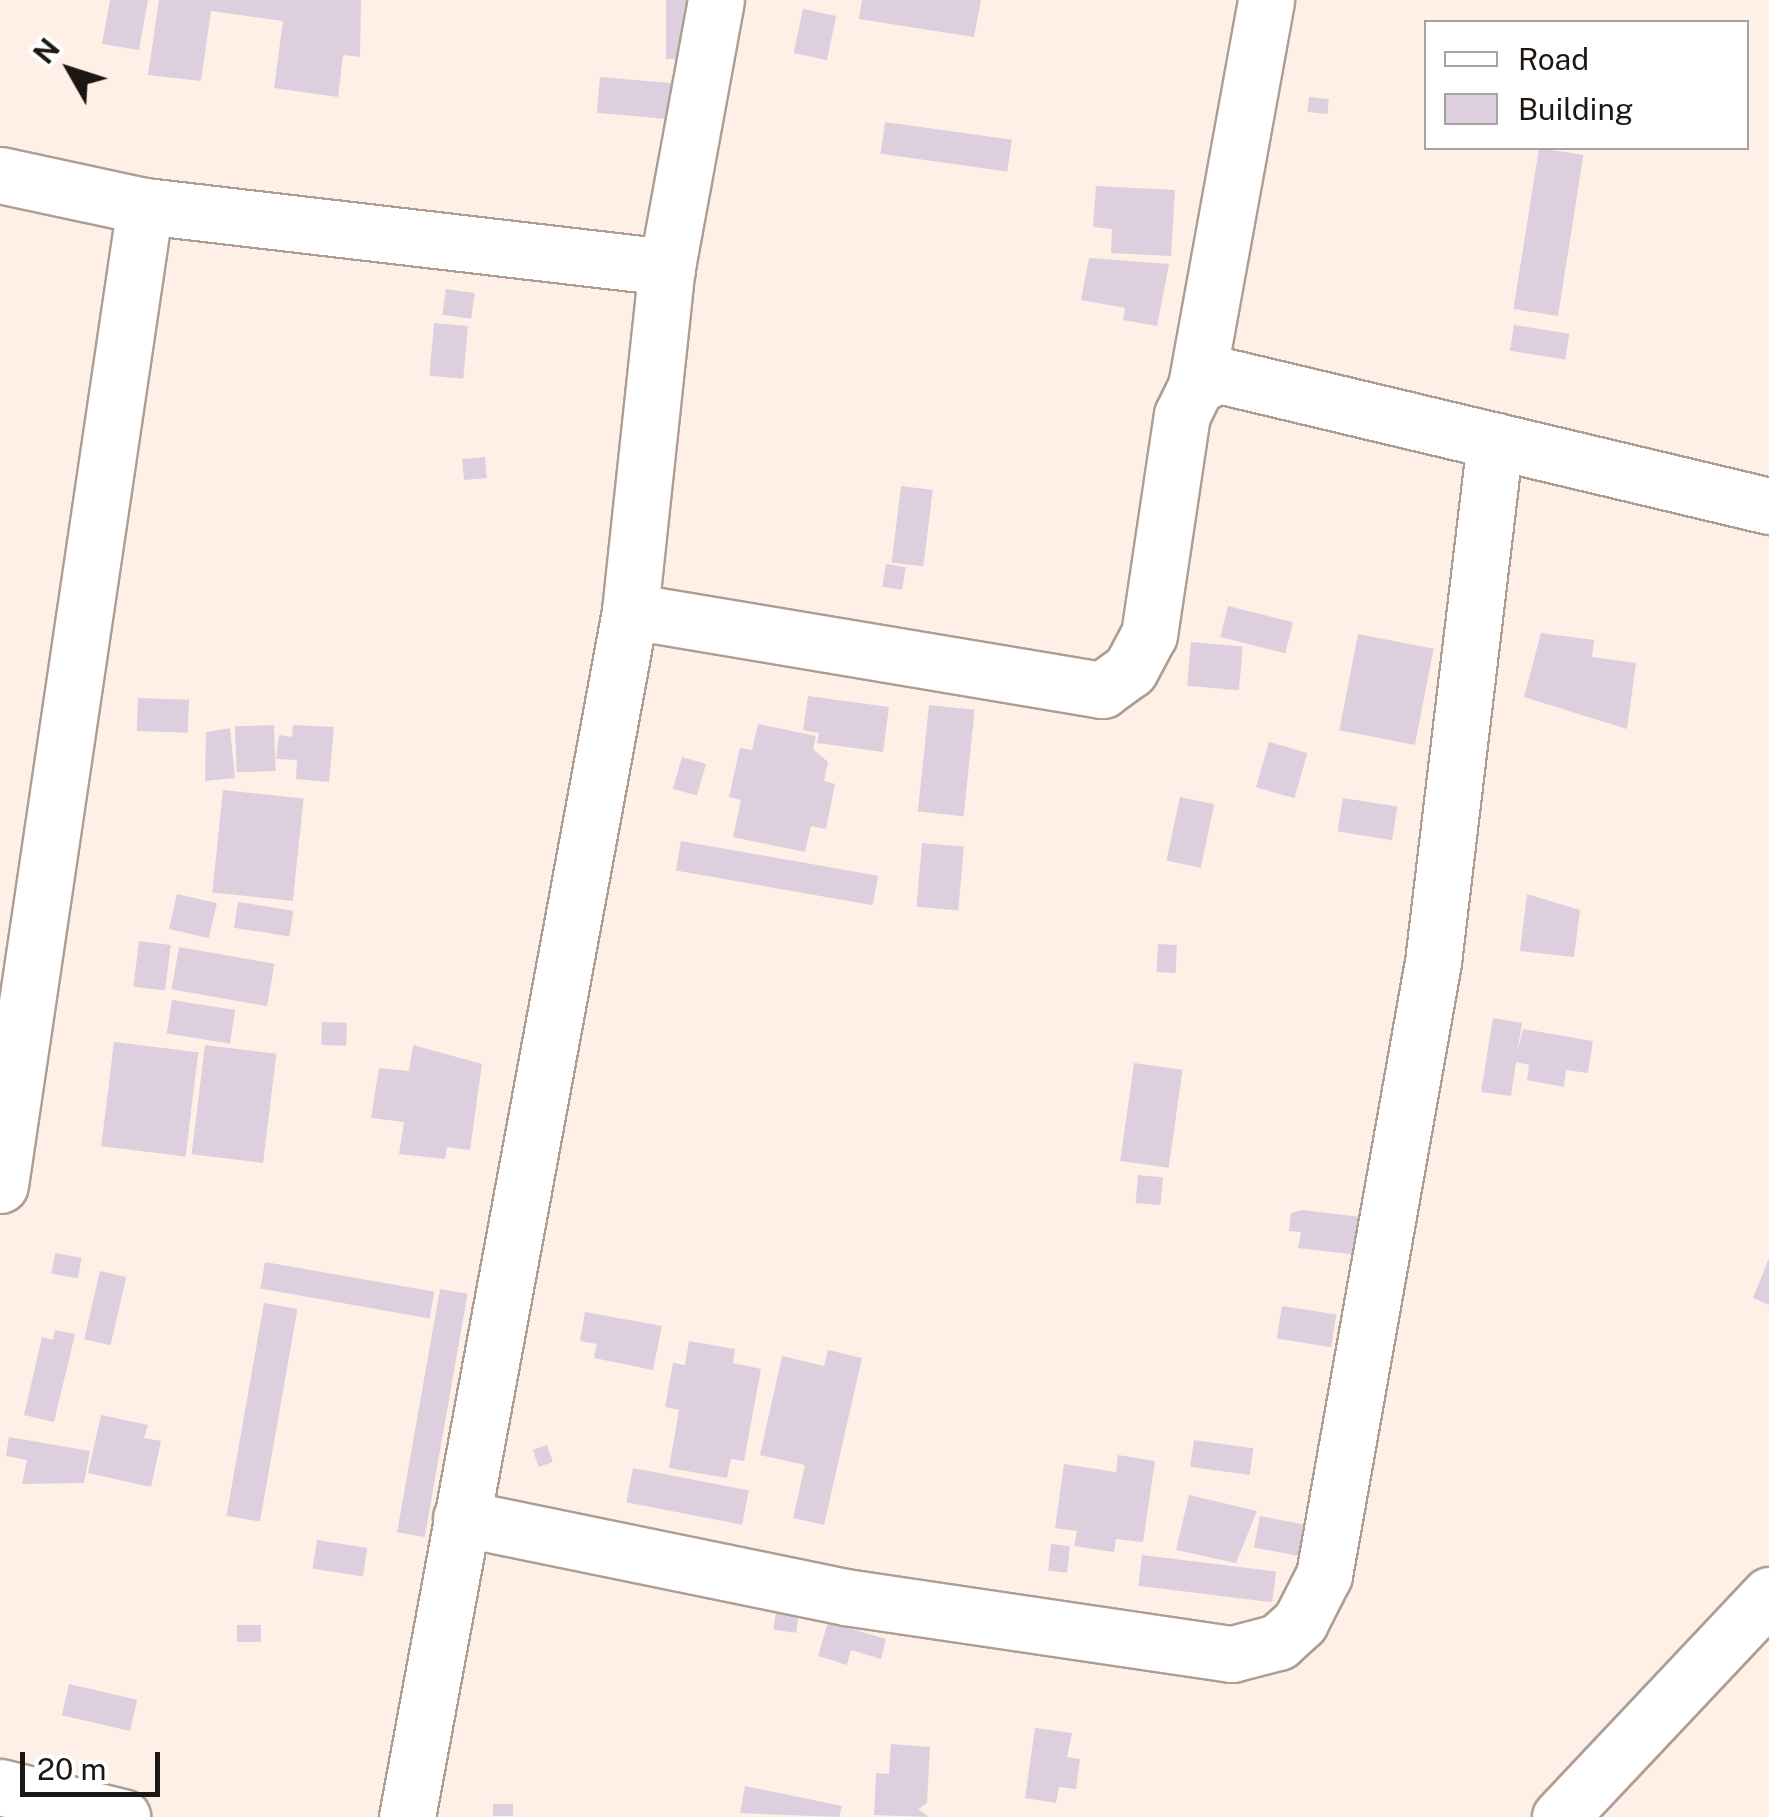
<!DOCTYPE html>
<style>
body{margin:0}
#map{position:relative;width:1769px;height:1817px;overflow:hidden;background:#fef0e7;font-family:"Public Sans",sans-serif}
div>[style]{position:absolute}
.building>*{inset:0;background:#ddcfdd;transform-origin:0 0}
.roads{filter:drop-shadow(2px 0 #ad9d93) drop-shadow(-2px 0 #ad9d93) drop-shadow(0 2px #ad9d93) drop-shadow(0 -2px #ad9d93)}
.street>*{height:55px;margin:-27.5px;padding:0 27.5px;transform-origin:27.5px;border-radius:27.5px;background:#fff}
span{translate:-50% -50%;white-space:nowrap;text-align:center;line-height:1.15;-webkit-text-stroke:10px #fff;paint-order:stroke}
.legend{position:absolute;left:1424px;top:20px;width:325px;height:130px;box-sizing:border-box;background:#fff;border:2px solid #a5a2a1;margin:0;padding:12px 18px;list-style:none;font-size:30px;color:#1d1713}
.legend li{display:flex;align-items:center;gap:20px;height:50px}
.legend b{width:50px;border:2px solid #a5a2a1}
.north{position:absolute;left:20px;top:20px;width:100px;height:100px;-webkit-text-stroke:8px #fff;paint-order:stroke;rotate:309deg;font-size:28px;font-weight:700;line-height:40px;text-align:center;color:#1d1713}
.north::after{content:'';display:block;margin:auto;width:35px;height:45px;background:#1d1713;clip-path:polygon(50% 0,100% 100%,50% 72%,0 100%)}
.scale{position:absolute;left:20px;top:1752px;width:140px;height:45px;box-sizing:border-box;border:5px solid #1d1713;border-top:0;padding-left:12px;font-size:30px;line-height:35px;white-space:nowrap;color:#1d1713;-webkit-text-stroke:8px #fff;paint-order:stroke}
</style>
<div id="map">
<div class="building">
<div style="clip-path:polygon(110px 0,148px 0,139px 50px,102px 44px)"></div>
<div style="clip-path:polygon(159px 0,361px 0,360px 57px,343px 55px,338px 97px,274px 88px,283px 21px,211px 11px,201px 81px,148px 75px)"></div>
<div style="left:666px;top:0;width:38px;height:59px"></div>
<div style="clip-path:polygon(862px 0,981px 0,974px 37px,859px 19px)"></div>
<div style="left:803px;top:9px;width:34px;height:45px;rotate:12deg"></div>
<div style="left:600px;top:77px;width:76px;height:36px;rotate:5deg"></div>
<div style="left:1309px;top:97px;width:20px;height:15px;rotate:6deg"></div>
<div style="left:885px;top:122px;width:128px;height:32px;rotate:8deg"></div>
<div style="left:1539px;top:148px;width:45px;height:163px;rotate:9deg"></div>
<div style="clip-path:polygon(1096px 186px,1175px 190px,1171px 256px,1111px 253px,1112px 229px,1093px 227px)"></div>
<div style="clip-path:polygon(1089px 258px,1169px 264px,1157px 326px,1123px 320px,1125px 308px,1081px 300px)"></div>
<div style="left:446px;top:289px;width:29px;height:26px;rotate:8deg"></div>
<div style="left:434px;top:323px;width:34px;height:53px;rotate:5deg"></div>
<div style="left:1514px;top:325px;width:56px;height:26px;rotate:9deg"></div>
<div style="left:485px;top:457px;width:21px;height:23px;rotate:85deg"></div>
<div style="left:901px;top:486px;width:32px;height:77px;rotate:7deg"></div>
<div style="left:886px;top:564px;width:20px;height:23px;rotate:9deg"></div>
<div style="left:1228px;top:606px;width:67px;height:32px;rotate:14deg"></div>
<div style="clip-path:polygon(1541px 633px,1594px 640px,1592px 657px,1636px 663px,1627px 729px,1524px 697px)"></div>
<div style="left:1358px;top:634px;width:77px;height:98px;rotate:11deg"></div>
<div style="left:1191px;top:642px;width:52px;height:44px;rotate:5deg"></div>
<div style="clip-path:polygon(808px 696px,889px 707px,883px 752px,817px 743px,819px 733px,803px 730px)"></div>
<div style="left:138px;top:698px;width:51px;height:33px;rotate:2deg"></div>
<div style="left:929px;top:705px;width:46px;height:107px;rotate:6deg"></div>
<div style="clip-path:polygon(758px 724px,816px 736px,813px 749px,828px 762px,824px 781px,835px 784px,826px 829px,811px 826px,805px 852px,733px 837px,741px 800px,729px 797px,740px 748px,752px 750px)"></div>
<div style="left:274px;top:725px;width:46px;height:39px;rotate:88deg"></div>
<div style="clip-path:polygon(293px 725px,334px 727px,329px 782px,296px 779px,297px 760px,276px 759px,279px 735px,292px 737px)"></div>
<div style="clip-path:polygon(230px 728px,235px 778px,205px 781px,206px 732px)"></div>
<div style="left:1269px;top:742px;width:40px;height:47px;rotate:16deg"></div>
<div style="left:682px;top:757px;width:25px;height:33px;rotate:16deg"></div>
<div style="left:223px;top:790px;width:81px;height:103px;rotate:6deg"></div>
<div style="left:1180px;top:797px;width:35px;height:65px;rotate:12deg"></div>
<div style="left:1343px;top:798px;width:55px;height:34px;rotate:9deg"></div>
<div style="left:681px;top:841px;width:200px;height:30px;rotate:10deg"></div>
<div style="left:922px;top:843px;width:42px;height:64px;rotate:5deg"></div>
<div style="left:177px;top:894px;width:41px;height:36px;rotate:13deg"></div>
<div style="clip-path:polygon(1527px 894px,1580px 910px,1574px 957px,1520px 951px)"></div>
<div style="left:238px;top:902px;width:56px;height:26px;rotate:9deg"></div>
<div style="left:139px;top:941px;width:32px;height:46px;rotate:7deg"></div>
<div style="left:1158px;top:944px;width:19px;height:28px;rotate:3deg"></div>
<div style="left:179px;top:947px;width:97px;height:43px;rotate:10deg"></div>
<div style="left:172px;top:1000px;width:64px;height:34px;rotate:9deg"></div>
<div style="clip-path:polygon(1493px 1018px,1522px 1023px,1517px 1053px,1523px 1029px,1593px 1041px,1588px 1073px,1566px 1070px,1564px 1087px,1527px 1080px,1529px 1065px,1516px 1062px,1511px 1096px,1481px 1092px)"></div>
<div style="left:322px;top:1022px;width:25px;height:23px;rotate:2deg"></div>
<div style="left:114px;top:1042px;width:85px;height:105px;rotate:7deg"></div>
<div style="left:205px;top:1045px;width:72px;height:110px;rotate:7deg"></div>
<div style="clip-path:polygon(413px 1045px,482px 1064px,470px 1150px,447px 1147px,445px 1159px,399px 1154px,404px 1122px,371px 1118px,379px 1068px,409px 1071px)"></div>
<div style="left:1134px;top:1063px;width:49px;height:99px;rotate:8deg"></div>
<div style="left:1138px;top:1175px;width:25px;height:28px;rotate:5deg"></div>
<div style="clip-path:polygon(1302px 1210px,1361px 1217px,1356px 1255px,1298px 1248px,1301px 1232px,1289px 1231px,1291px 1213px)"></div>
<div style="left:55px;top:1253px;width:27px;height:21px;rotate:10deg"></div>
<div style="clip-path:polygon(1769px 1258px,1769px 1305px,1753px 1298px)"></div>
<div style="left:265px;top:1262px;width:172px;height:27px;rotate:10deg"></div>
<div style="left:100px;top:1271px;width:27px;height:70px;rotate:13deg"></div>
<div style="left:440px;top:1289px;width:28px;height:247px;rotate:10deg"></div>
<div style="left:264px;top:1303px;width:34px;height:216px;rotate:10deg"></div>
<div style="left:1282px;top:1306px;width:55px;height:33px;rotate:9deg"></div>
<div style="clip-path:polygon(585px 1312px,662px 1326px,653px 1370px,594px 1358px,597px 1344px,580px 1341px)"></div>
<div style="clip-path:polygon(55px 1330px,75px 1334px,54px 1422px,24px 1415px,42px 1337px,53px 1340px)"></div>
<div style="clip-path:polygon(689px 1341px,735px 1349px,733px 1363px,761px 1369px,744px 1461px,731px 1459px,727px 1478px,669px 1468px,679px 1410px,665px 1407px,673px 1363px,685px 1365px)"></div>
<div style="clip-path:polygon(828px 1350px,862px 1358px,824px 1525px,793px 1518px,805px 1465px,760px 1455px,782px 1356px,824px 1366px)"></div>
<div style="clip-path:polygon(101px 1415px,148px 1425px,144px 1438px,161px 1441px,151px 1487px,88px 1473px)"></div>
<div style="clip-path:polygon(9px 1437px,90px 1451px,84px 1483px,22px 1484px,27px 1460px,6px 1456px)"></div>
<div style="left:1194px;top:1440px;width:60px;height:27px;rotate:8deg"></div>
<div style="left:547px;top:1445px;width:18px;height:15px;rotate:71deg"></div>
<div style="clip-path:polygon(1118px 1455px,1155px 1461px,1143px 1542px,1116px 1539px,1114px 1552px,1074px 1546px,1077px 1531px,1055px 1528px,1064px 1464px,1116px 1472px)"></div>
<div style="left:633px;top:1468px;width:118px;height:35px;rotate:11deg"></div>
<div style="clip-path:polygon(1189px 1495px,1257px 1511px,1236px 1563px,1176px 1550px)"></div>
<div style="left:1260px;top:1516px;width:64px;height:32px;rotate:11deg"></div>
<div style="left:317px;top:1540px;width:51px;height:29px;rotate:9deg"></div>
<div style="left:1051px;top:1544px;width:19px;height:27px;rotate:6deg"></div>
<div style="left:1142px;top:1555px;width:135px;height:31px;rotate:7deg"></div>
<div style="left:776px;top:1610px;width:23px;height:20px;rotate:7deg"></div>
<div style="clip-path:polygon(828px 1622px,886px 1639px,881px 1659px,851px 1650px,847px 1665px,818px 1656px)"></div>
<div style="left:237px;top:1625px;width:24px;height:17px"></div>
<div style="left:69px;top:1684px;width:70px;height:32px;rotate:13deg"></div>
<div style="clip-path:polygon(1035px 1728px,1072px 1733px,1067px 1757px,1080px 1759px,1076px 1789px,1059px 1787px,1056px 1803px,1025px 1798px)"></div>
<div style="clip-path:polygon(891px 1744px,930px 1747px,927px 1803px,918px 1809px,929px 1817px,874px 1815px,876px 1773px,889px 1774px)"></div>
<div style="clip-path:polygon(745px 1786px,842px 1806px,839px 1817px,740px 1813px)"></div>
<div style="left:493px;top:1804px;width:20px;height:12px"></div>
</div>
<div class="roads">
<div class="street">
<div style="left:0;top:175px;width:148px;rotate:12.1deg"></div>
<div style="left:1196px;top:386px;width:392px;rotate:-79.7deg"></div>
<div style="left:630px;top:611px;width:479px;rotate:9.5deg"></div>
<div style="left:1102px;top:690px;width:34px;rotate:-36deg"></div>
<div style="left:1130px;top:670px;width:40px;rotate:-62deg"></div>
<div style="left:1149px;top:635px;width:222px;rotate:-81.5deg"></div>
<div style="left:1182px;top:415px;width:32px;rotate:-64deg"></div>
<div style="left:1196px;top:386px;width:25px;rotate:-26deg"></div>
<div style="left:1219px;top:375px;width:565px;rotate:13.4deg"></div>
<div style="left:0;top:1185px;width:990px;rotate:-81.58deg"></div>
<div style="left:145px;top:206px;width:526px;rotate:6.67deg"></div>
<div style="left:461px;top:1518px;width:392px;rotate:11.6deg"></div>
<div style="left:845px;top:1597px;width:391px;rotate:8.4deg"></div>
<div style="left:1232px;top:1654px;width:48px;rotate:-14.6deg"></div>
<div style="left:1278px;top:1642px;width:30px;rotate:-42deg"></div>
<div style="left:1300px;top:1622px;width:53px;rotate:-62.9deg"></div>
<div style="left:1324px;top:1575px;width:623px;rotate:-79.92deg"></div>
<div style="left:1433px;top:962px;width:525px;rotate:-83.21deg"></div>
<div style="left:0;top:1787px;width:126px;rotate:13.8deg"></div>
<div style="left:407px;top:1817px;width:1226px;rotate:-79.52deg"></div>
<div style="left:630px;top:611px;width:346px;rotate:-83.9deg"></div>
<div style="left:667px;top:267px;width:271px;rotate:-79.6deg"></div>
<div style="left:1560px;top:1817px;width:305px;rotate:-46.7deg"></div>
</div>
</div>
<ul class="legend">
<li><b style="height:12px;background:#fff"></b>Road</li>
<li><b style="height:28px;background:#ddcfdd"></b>Building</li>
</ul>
<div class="north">N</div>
<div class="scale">20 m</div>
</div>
